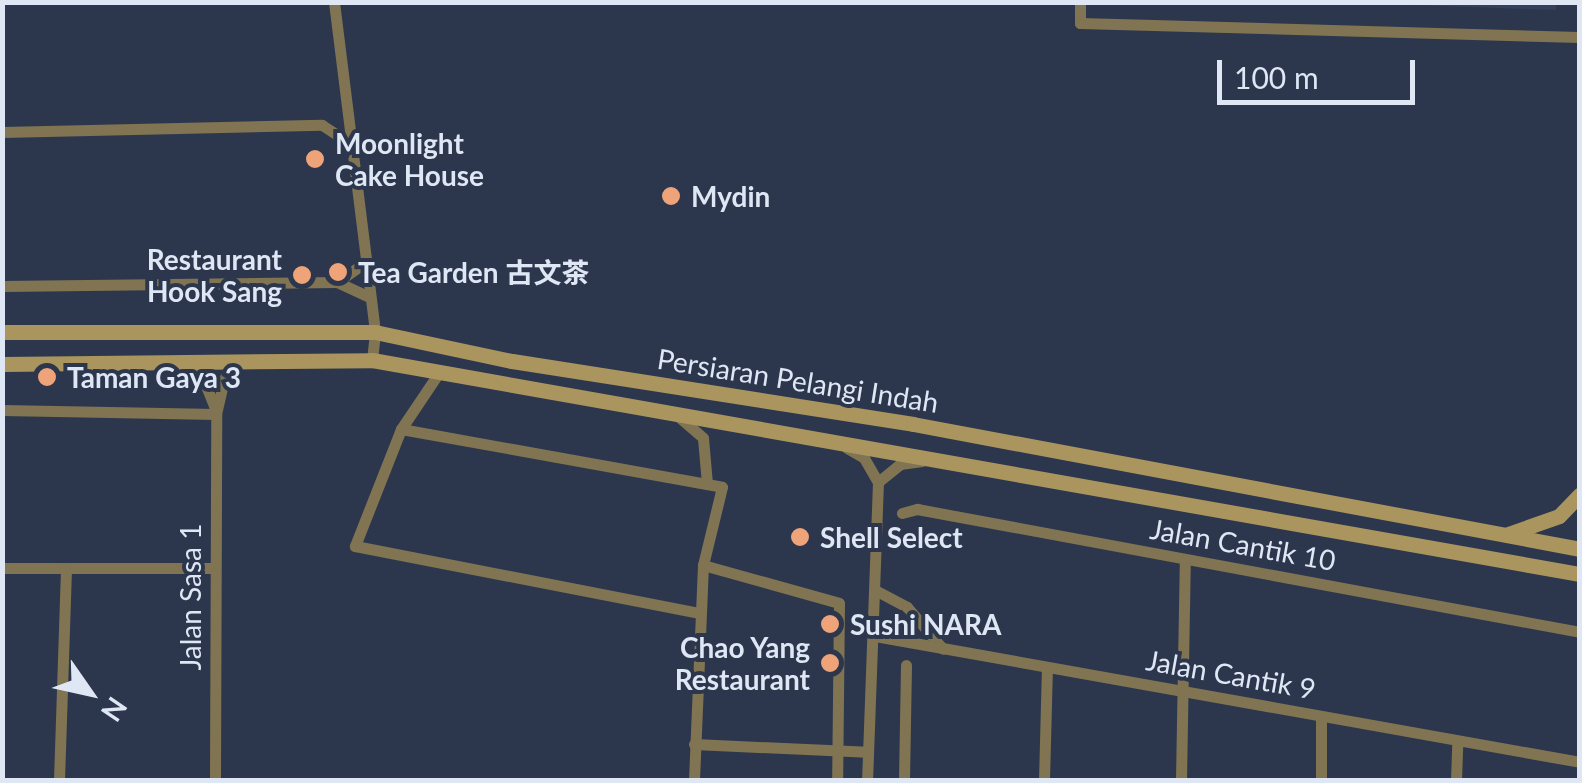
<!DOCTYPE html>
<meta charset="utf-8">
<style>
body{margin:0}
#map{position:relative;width:1582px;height:783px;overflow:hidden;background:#2c374d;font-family:Lato,"Noto Sans SC",sans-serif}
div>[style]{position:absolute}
.built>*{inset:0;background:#33415c}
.street>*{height:11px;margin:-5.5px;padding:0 5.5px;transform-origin:5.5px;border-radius:5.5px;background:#817452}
.secondary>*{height:15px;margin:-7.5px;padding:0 7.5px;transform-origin:7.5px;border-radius:7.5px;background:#aa955e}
.dots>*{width:28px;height:28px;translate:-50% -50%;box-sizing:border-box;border:5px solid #2c374d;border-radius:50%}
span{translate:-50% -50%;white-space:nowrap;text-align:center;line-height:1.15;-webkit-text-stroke:8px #2c374d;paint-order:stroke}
.poi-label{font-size:28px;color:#dfe7f5;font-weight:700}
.left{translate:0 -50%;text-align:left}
.right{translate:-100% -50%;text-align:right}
.street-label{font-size:28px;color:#dfe7f5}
.frame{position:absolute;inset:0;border:5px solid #dfe7f5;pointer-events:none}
.north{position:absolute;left:40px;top:643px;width:100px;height:100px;-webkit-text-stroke:8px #2c374d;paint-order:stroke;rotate:124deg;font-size:28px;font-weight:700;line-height:40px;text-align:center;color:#dfe7f5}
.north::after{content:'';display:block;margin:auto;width:35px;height:45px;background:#dfe7f5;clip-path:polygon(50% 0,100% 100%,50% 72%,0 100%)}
.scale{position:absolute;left:1217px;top:60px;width:198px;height:45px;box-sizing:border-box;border:5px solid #dfe7f5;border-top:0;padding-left:12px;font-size:30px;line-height:35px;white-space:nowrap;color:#dfe7f5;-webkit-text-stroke:8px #2c374d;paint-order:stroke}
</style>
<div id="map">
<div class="built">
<div style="clip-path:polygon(1328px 2px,1556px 2px,1556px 10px)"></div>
</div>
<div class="street">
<div style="left:334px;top:2px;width:333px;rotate:82.9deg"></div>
<div style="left:375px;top:332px;width:28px;rotate:96deg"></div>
<div style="left:1080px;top:2px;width:21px;rotate:90deg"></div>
<div style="left:1080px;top:23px;width:500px;rotate:1.6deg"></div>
<div style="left:2px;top:132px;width:320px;rotate:-1.3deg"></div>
<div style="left:322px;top:125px;width:30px;rotate:33deg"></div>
<div style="left:337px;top:282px;width:32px;rotate:-35deg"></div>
<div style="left:2px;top:286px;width:335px;rotate:-0.7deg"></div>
<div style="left:337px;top:282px;width:35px;rotate:25deg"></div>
<div style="left:182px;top:363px;width:24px;rotate:33deg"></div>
<div style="left:202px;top:376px;width:35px;rotate:68deg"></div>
<div style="left:440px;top:371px;width:70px;rotate:123.9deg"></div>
<div style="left:401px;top:429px;width:126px;rotate:111.5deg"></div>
<div style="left:355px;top:546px;width:350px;rotate:11deg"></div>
<div style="left:2px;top:410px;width:214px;rotate:1.1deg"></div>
<div style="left:678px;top:416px;width:33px;rotate:41deg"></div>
<div style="left:703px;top:438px;width:46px;rotate:85deg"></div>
<div style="left:401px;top:429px;width:326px;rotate:10.2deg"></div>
<div style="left:722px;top:487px;width:80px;rotate:103.7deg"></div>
<div style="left:703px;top:565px;width:215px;rotate:92.4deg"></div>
<div style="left:847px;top:448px;width:20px;rotate:30deg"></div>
<div style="left:864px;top:458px;width:28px;rotate:60deg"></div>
<div style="left:878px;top:482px;width:298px;rotate:92.1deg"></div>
<div style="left:878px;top:482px;width:28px;rotate:-39deg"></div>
<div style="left:900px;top:464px;width:22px;rotate:-8deg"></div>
<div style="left:902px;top:513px;width:16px;rotate:-15deg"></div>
<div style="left:917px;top:509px;width:674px;rotate:10.51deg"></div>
<div style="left:703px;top:565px;width:141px;rotate:15.6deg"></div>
<div style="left:839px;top:603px;width:177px;rotate:90.6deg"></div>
<div style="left:2px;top:568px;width:213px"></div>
<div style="left:875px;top:590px;width:36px;rotate:28deg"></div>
<div style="left:907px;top:607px;width:55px;rotate:49.4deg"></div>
<div style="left:875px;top:636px;width:716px;rotate:10.13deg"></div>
<div style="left:694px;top:744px;width:173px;rotate:2.6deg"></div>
<div style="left:59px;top:780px;width:212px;rotate:-88.1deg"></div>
<div style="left:215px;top:780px;width:366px;rotate:-89.8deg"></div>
<div style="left:216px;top:414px;width:36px;rotate:-77deg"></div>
<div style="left:224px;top:379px;width:22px;rotate:-47deg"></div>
<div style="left:904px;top:780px;width:115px;rotate:-89deg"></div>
<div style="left:1044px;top:780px;width:112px;rotate:-88.5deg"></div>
<div style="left:1181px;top:780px;width:220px;rotate:-89deg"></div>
<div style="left:1321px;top:780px;width:64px;rotate:-90deg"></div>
<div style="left:1456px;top:780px;width:38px;rotate:-88deg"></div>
</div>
<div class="secondary">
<div style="left:2px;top:332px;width:373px"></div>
<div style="left:375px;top:332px;width:140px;rotate:12deg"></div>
<div style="left:512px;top:361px;width:406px;rotate:8.9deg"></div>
<div style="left:913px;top:424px;width:679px;rotate:10.61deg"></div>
<div style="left:2px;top:364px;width:370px;rotate:-0.6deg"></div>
<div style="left:372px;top:360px;width:1227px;rotate:10.05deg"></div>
<div style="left:1508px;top:534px;width:54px;rotate:-19.4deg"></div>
<div style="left:1559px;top:516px;width:30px;rotate:-46deg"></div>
</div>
<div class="dots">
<div style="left:315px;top:159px;background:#efa378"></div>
<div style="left:671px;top:196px;background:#efa378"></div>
<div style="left:338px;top:272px;background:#efa378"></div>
<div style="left:302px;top:275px;background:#efa378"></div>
<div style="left:47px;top:377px;background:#efa378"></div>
<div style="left:800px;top:537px;background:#efa378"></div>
<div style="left:830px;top:624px;background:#efa378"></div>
<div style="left:830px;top:663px;background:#efa378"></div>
</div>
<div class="poi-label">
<span class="left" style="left:335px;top:159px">Moonlight<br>Cake House</span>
<span class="left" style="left:691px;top:196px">Mydin</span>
<span class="right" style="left:282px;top:275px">Restaurant<br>Hook Sang</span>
<span class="left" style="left:358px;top:272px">Tea Garden 古文茶</span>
<span class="left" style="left:67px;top:377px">Taman Gaya 3</span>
<span class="left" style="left:820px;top:537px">Shell Select</span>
<span class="left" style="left:850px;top:624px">Sushi NARA</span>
<span class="right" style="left:810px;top:663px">Chao Yang<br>Restaurant</span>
</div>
<div class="street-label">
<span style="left:798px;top:380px;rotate:9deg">Persiaran Pelangi Indah</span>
<span style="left:1243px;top:544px;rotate:10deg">Jalan Cantik 10</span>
<span style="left:190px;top:597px;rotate:-90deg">Jalan Sasa 1</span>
<span style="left:1231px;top:674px;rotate:10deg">Jalan Cantik 9</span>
</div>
<div class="frame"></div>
<div class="north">N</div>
<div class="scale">100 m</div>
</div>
